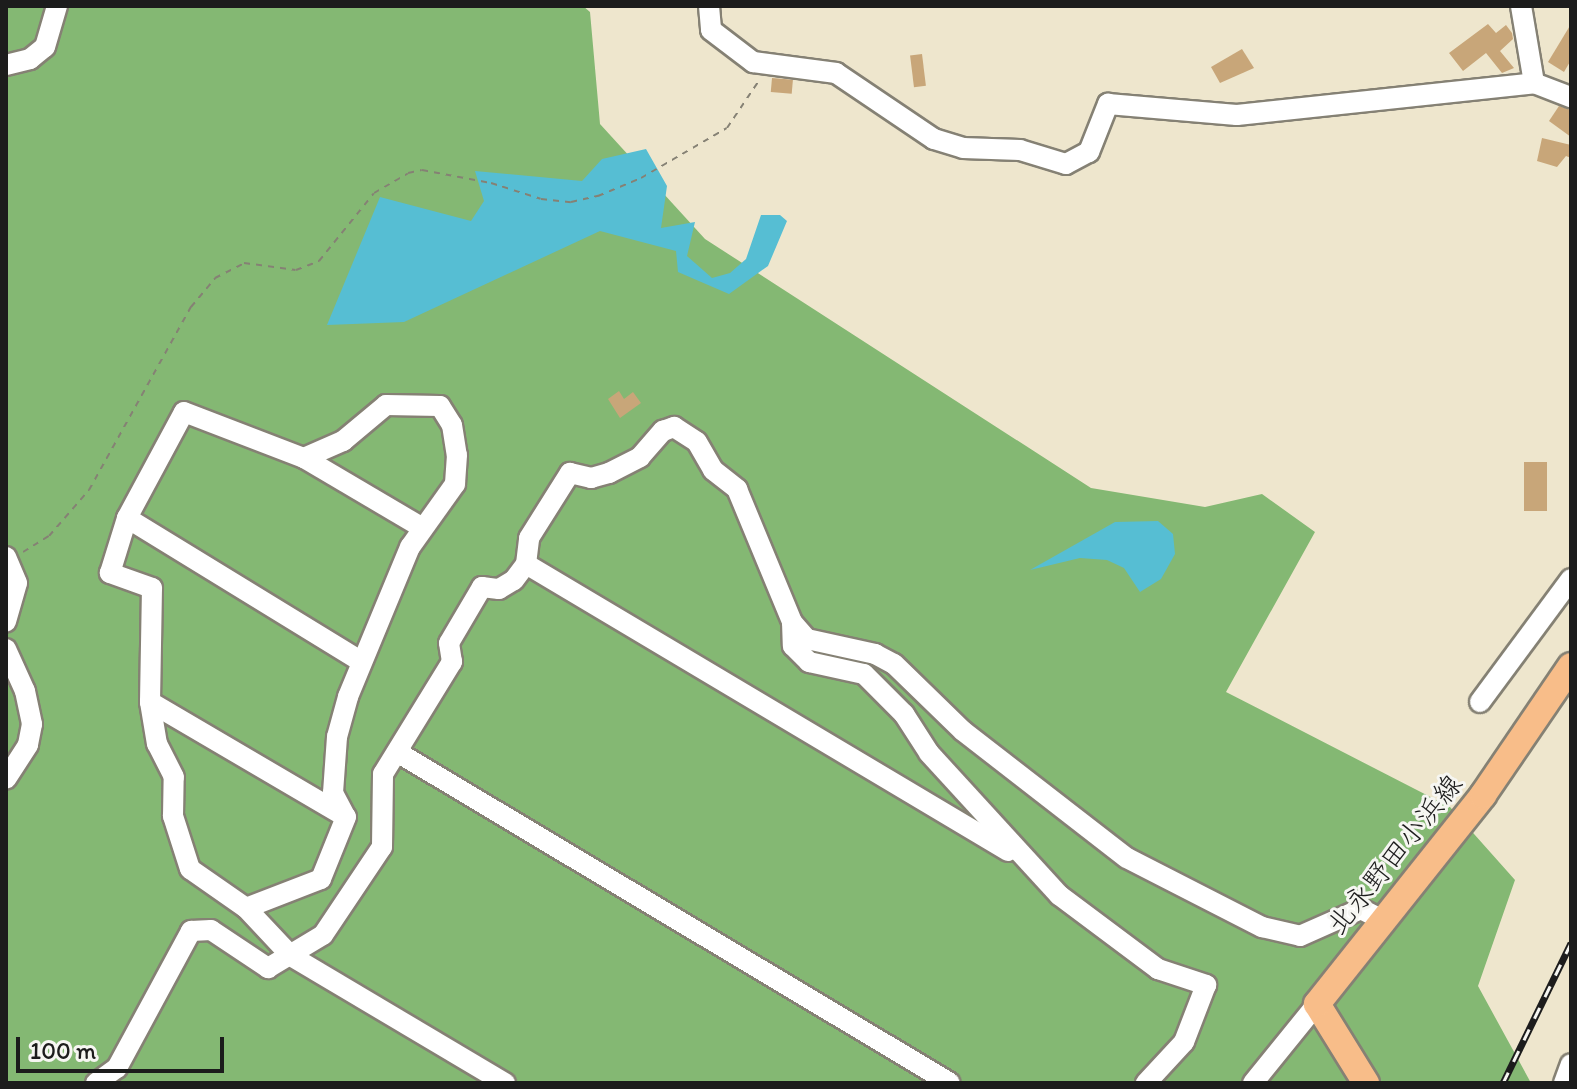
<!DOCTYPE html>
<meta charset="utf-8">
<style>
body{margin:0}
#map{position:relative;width:1577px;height:1089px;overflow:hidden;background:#eee6cd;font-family:Itim,"Klee One",sans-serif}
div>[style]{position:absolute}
.forest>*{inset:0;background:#84b873}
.water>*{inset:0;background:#56bed3}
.building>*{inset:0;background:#c8a679;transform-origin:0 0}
.path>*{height:2px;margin-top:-1px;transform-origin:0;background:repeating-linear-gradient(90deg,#858174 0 6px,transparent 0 12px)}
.roads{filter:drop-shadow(2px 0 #858174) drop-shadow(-2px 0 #858174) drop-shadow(0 2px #858174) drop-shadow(0 -2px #858174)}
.minor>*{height:20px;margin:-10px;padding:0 10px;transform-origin:10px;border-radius:10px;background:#fff}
.major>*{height:26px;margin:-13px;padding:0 13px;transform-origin:13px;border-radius:13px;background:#f8bd89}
.rail>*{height:7px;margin-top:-3.5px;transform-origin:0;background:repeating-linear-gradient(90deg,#f6f6f2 0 12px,#1c1c1c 0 24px);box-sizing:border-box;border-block:2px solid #1c1c1c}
span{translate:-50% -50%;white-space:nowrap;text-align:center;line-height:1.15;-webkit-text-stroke:6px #f6f6f2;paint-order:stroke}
.street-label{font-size:28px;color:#1c1c1c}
.frame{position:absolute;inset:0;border:8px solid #1c1c1c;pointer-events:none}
.scale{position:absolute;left:16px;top:1037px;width:208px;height:36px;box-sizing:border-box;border:4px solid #1c1c1c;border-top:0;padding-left:10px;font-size:24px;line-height:28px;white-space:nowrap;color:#1c1c1c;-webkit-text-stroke:6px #f6f6f2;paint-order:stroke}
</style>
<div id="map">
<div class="forest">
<div style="clip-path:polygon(6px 6px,583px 6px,590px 12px,600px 124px,705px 239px,1091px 488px,1205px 507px,1262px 494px,1315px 532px,1226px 692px,1450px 807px,1515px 880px,1478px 986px,1531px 1083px,6px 1083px)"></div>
</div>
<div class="water">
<div style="clip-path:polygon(646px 149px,667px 186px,661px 228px,695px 222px,687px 256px,712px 278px,730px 273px,746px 259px,761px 215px,780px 215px,787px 221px,768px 266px,729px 294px,678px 272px,676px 251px,600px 231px,404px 322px,327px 325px,380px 197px,471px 221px,484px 201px,475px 171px,582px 181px,602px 159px)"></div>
<div style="clip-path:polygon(1158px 521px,1173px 534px,1175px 554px,1161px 579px,1140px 592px,1124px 568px,1107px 560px,1080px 558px,1030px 570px,1115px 522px)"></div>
</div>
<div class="building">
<div style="clip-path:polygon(1488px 24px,1496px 33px,1506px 25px,1512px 33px,1513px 39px,1500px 51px,1514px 68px,1502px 73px,1486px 53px,1463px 71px,1449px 53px)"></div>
<div style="clip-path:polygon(1571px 24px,1571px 60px,1564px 72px,1548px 62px)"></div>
<div style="clip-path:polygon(1242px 49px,1254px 68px,1220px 83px,1211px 67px)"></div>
<div style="left:922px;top:54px;width:32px;height:12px;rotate:83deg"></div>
<div style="left:772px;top:78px;width:21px;height:14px;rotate:5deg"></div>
<div style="clip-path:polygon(1559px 106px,1571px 110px,1571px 137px,1549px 121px)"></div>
<div style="clip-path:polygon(1542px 138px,1571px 145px,1571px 158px,1566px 156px,1557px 167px,1537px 161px)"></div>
<div style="clip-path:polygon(619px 391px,624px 399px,633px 392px,641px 403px,620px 418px,608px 399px)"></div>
<div style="left:1524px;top:462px;width:23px;height:49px"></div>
</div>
<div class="path">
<div style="left:23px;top:552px;width:31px;rotate:-32deg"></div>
<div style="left:49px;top:536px;width:61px;rotate:-49deg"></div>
<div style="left:89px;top:490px;width:210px;rotate:-60.9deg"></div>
<div style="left:191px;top:307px;width:38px;rotate:-50deg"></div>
<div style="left:215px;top:278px;width:33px;rotate:-27deg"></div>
<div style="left:244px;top:263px;width:52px;rotate:7.7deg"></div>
<div style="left:296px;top:270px;width:25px;rotate:-21deg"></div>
<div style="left:319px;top:261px;width:87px;rotate:-51deg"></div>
<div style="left:374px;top:193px;width:39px;rotate:-30deg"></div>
<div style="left:408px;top:173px;width:14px;rotate:-12deg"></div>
<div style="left:422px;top:170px;width:70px;rotate:10.7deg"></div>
<div style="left:491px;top:183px;width:52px;rotate:17.7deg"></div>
<div style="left:541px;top:199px;width:30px;rotate:6deg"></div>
<div style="left:571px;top:202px;width:28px;rotate:-13deg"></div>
<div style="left:598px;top:196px;width:47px;rotate:-22.7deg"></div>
<div style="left:641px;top:178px;width:99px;rotate:-30.2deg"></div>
<div style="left:727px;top:128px;width:55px;rotate:-56deg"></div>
</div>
<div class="roads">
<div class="minor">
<div style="left:709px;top:6px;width:24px;rotate:85deg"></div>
<div style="left:711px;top:30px;width:53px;rotate:37.3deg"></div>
<div style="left:753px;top:62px;width:84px;rotate:7.5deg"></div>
<div style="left:836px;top:73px;width:118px;rotate:34deg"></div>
<div style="left:934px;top:139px;width:30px;rotate:17deg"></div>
<div style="left:963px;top:148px;width:57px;rotate:2deg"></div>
<div style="left:1020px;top:150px;width:48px;rotate:16.9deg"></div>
<div style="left:1066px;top:164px;width:26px;rotate:-28deg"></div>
<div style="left:1089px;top:152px;width:52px;rotate:-68.4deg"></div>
<div style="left:1108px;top:104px;width:129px;rotate:4.9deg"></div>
<div style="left:1237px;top:115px;width:299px;rotate:-6.1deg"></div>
<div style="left:1521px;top:6px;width:78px;rotate:80.4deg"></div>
<div style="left:1534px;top:83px;width:40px;rotate:21deg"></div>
<div style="left:6px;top:65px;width:25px;rotate:-14deg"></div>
<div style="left:30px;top:59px;width:19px;rotate:-39deg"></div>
<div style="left:45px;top:47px;width:43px;rotate:-73.7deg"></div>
<div style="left:304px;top:458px;width:136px;rotate:30.5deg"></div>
<div style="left:127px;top:518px;width:273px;rotate:31.5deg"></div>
<div style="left:6px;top:557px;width:28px;rotate:67deg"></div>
<div style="left:17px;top:583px;width:40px;rotate:106deg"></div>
<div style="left:526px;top:564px;width:561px;rotate:30.77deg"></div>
<div style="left:792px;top:622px;width:24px;rotate:88deg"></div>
<div style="left:793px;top:646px;width:23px;rotate:45deg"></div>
<div style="left:809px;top:662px;width:56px;rotate:12.3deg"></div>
<div style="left:864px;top:674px;width:57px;rotate:45deg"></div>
<div style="left:904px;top:714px;width:46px;rotate:57.3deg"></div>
<div style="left:929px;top:753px;width:193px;rotate:47.5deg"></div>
<div style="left:1059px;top:895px;width:124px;rotate:36.8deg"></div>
<div style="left:1158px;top:969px;width:51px;rotate:18.4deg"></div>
<div style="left:1206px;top:985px;width:61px;rotate:111.1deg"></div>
<div style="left:1184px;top:1042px;width:56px;rotate:132.8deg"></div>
<div style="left:6px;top:649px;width:46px;rotate:65.7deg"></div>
<div style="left:25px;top:691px;width:34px;rotate:78deg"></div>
<div style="left:32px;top:724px;width:21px;rotate:101deg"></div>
<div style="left:28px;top:745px;width:40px;rotate:122.9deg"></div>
<div style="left:150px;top:702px;width:227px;rotate:30.4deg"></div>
<div style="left:1480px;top:702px;width:153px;rotate:-53.5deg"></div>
<div style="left:397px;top:752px;width:644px;rotate:30.9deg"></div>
<div style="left:246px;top:908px;width:68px;rotate:-145.1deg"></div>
<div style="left:190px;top:869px;width:56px;rotate:-107.8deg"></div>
<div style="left:173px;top:816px;width:39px;rotate:-89deg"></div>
<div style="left:174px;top:777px;width:37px;rotate:-117deg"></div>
<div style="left:157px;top:744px;width:43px;rotate:-99.5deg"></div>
<div style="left:150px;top:702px;width:114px;rotate:-89deg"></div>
<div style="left:152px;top:588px;width:45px;rotate:-160.3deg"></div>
<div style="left:110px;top:573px;width:58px;rotate:-72.8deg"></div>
<div style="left:127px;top:518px;width:120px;rotate:-61.7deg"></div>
<div style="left:184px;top:412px;width:129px;rotate:21deg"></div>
<div style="left:304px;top:458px;width:43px;rotate:-23.6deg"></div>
<div style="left:343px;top:441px;width:56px;rotate:-39.9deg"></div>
<div style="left:386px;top:405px;width:54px;rotate:1.1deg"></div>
<div style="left:440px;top:406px;width:22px;rotate:58deg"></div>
<div style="left:452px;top:425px;width:30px;rotate:81deg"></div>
<div style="left:457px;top:455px;width:29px;rotate:94deg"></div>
<div style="left:455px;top:484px;width:77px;rotate:125.5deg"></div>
<div style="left:410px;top:547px;width:162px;rotate:112.5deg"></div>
<div style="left:348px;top:697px;width:41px;rotate:105.4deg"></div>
<div style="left:337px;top:737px;width:56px;rotate:94.1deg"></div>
<div style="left:333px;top:793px;width:27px;rotate:62deg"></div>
<div style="left:346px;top:817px;width:67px;rotate:112deg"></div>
<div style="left:321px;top:879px;width:80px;rotate:158.9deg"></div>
<div style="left:246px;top:908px;width:66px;rotate:46.8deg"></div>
<div style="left:291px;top:956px;width:249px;rotate:30.7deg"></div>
<div style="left:96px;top:1083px;width:26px;rotate:-36deg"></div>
<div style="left:117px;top:1068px;width:156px;rotate:-61.6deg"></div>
<div style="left:191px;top:931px;width:20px;rotate:-3deg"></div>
<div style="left:211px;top:930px;width:69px;rotate:33.7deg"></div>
<div style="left:268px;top:968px;width:64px;rotate:-31deg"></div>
<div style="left:323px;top:935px;width:106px;rotate:-56.2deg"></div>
<div style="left:382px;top:847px;width:73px;rotate:-89.2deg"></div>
<div style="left:383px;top:774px;width:132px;rotate:-58.4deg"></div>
<div style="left:452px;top:662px;width:19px;rotate:-99deg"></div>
<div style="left:449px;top:643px;width:65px;rotate:-59.5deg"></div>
<div style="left:482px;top:587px;width:17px;rotate:7deg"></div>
<div style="left:499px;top:589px;width:17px;rotate:-31deg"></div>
<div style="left:514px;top:580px;width:20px;rotate:-53deg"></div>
<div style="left:526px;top:564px;width:26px;rotate:-83deg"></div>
<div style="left:529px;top:538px;width:77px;rotate:-57.8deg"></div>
<div style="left:570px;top:473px;width:22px;rotate:13deg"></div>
<div style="left:591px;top:478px;width:19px;rotate:-16deg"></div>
<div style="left:609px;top:473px;width:35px;rotate:-27deg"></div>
<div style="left:640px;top:457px;width:35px;rotate:-49deg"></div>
<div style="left:663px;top:431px;width:12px;rotate:-20deg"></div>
<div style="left:674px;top:427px;width:27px;rotate:33deg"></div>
<div style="left:697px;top:442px;width:32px;rotate:60deg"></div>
<div style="left:713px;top:470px;width:31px;rotate:38deg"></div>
<div style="left:737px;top:489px;width:144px;rotate:67.5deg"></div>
<div style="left:792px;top:622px;width:23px;rotate:49deg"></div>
<div style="left:807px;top:639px;width:70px;rotate:12.4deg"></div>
<div style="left:875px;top:654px;width:21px;rotate:28deg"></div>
<div style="left:894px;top:664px;width:96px;rotate:44.2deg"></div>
<div style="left:963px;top:731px;width:207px;rotate:37.8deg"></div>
<div style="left:1127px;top:858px;width:152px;rotate:27.1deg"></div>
<div style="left:1262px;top:927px;width:39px;rotate:13deg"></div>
<div style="left:1300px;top:936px;width:67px;rotate:-23.9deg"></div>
<div style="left:1361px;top:909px;width:22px;rotate:27deg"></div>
<div style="left:1253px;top:1083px;width:102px;rotate:-51deg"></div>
<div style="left:1564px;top:1083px;width:20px;rotate:-70deg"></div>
</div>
<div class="major">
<div style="left:1366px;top:1083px;width:93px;rotate:-121.8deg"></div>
<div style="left:1317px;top:1004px;width:267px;rotate:-51.5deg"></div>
<div style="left:1483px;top:795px;width:156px;rotate:-55.7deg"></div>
</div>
</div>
<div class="rail">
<div style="left:1503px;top:1083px;width:156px;rotate:-64.1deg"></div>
</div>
<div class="street-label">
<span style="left:1394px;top:854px;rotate:-51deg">北永野田小浜線</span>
</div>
<div class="frame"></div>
<div class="scale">100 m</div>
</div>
